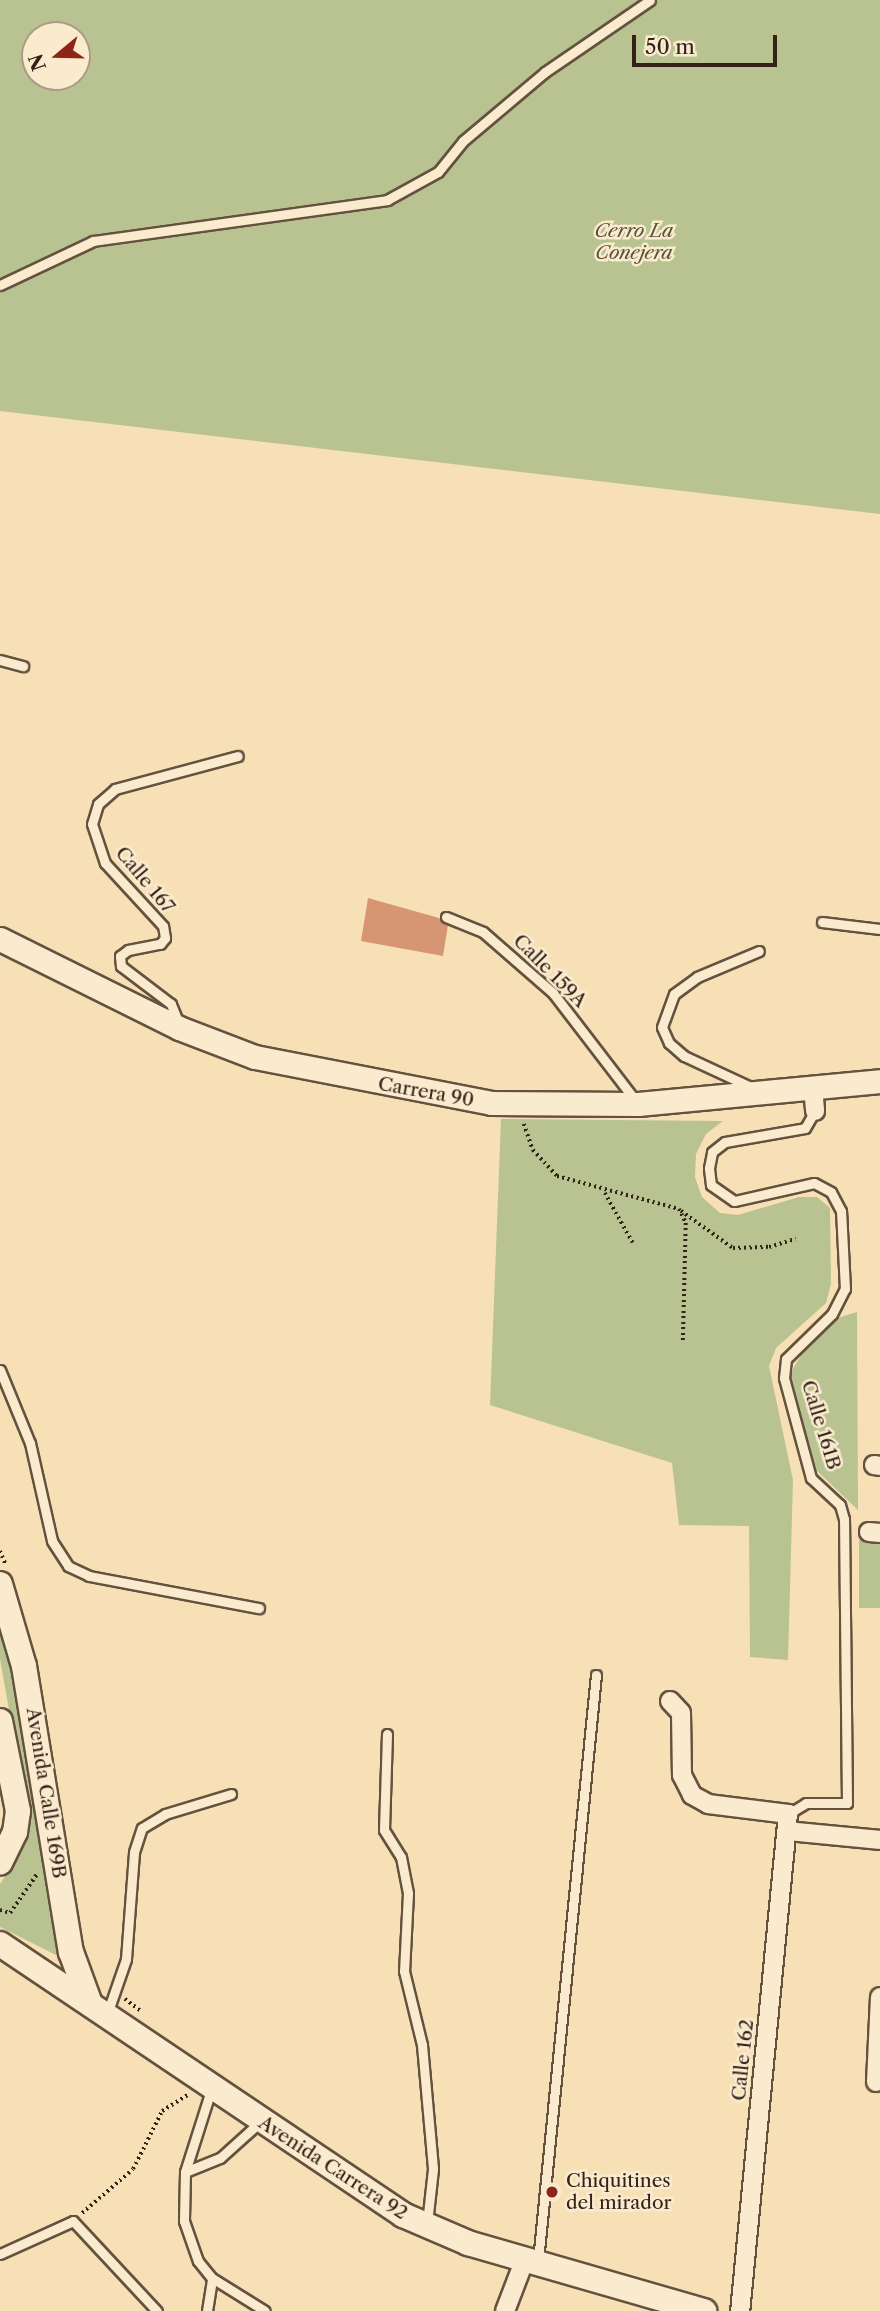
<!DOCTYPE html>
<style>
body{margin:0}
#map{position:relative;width:880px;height:2311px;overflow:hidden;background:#f7e0b5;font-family:"Libre Caslon Text",serif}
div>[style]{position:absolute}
.green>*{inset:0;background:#b8c391;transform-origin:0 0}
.building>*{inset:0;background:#d79673}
.path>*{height:3.5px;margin-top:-1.75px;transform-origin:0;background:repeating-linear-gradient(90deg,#332218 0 2px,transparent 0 5.5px)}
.roads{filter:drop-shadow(2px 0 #64523f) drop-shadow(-2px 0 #64523f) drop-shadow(0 2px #64523f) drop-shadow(0 -2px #64523f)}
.service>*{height:9px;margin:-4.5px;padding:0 4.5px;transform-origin:4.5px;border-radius:4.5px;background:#faebcf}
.minor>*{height:18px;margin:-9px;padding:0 9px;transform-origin:9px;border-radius:9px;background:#faebcf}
.tertiary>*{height:23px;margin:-11.5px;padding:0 11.5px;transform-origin:11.5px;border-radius:11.5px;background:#faebcf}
.secondary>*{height:24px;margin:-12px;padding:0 12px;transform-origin:12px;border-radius:12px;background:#faebcf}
.dots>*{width:19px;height:19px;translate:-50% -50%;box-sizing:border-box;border:4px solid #faebcf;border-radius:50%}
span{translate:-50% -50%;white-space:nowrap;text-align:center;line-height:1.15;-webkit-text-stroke:5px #faebcf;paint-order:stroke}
.park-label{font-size:19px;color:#5b523c;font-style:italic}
.street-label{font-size:19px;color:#332218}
.poi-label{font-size:19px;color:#332218}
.left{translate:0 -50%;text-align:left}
.north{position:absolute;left:21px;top:21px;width:70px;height:70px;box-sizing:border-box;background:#faebcf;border:2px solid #aa9b86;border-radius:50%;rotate:251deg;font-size:19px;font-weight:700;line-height:28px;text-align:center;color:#332218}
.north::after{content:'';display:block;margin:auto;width:24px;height:32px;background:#8f2418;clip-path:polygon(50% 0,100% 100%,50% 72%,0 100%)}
.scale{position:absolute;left:632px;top:35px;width:145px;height:32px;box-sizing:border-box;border:4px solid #332218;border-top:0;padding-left:9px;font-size:21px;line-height:24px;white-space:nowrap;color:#332218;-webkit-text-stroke:5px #faebcf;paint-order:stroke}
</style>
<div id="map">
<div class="green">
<div style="clip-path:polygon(evenodd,0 0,880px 0,880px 514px,0 411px,0 0,35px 35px,77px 35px,77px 77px,35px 77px,35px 35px)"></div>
<div style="clip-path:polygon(501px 1119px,723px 1121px,706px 1134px,696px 1154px,695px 1177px,702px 1197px,720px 1213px,738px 1215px,799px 1197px,817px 1197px,830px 1208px,831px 1284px,826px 1303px,776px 1348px,769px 1366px,793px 1480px,788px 1660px,750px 1657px,749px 1526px,679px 1525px,672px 1463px,490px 1405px)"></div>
<div style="clip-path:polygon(857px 1312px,858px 1510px,815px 1469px,789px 1375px,821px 1323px)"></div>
<div style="left:859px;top:1540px;width:21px;height:68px"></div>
<div style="clip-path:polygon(0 1621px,9px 1649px,72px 1963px,0 1927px,0 1884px,13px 1864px,28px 1817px,0 1659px)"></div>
</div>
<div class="building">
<div style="clip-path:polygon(368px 898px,439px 918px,448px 925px,443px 956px,361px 941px)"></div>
</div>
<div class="path">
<div style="left:524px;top:1124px;width:28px;rotate:71deg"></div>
<div style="left:533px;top:1150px;width:35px;rotate:47deg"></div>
<div style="left:557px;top:1176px;width:126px;rotate:15.1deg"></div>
<div style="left:679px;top:1209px;width:16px;rotate:63deg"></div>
<div style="left:686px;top:1223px;width:120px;rotate:91.4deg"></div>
<div style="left:605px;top:1193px;width:57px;rotate:60.8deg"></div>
<div style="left:681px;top:1211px;width:64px;rotate:35.4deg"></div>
<div style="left:733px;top:1248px;width:36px;rotate:-2deg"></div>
<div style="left:769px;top:1247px;width:28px;rotate:-17deg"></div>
<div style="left:0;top:1551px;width:15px;rotate:67deg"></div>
<div style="left:0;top:1910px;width:10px;rotate:17deg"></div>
<div style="left:10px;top:1913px;width:47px;rotate:-55.3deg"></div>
<div style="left:125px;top:1999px;width:20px;rotate:37deg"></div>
<div style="left:82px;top:2213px;width:67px;rotate:-40.8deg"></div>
<div style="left:133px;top:2169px;width:65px;rotate:-63.4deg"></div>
<div style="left:162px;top:2111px;width:31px;rotate:-32deg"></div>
</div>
<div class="roads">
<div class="service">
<div style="left:0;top:285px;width:103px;rotate:-25.3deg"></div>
<div style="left:93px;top:241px;width:297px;rotate:-7.9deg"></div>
<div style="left:387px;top:200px;width:58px;rotate:-28.8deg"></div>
<div style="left:438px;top:172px;width:40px;rotate:-51deg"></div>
<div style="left:463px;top:141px;width:107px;rotate:-40.1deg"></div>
<div style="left:545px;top:72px;width:127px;rotate:-34.4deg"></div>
<div style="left:0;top:660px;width:24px;rotate:15deg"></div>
<div style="left:446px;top:917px;width:40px;rotate:22deg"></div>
<div style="left:483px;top:932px;width:93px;rotate:41.1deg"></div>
<div style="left:553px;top:993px;width:135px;rotate:52.5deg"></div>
<div style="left:822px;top:922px;width:58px;rotate:6.9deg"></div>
<div style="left:179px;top:1024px;width:22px;rotate:-112deg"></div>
<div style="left:171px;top:1004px;width:63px;rotate:-142.8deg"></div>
<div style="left:121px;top:966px;width:10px;rotate:-96deg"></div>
<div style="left:120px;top:956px;width:10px;rotate:-37deg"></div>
<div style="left:128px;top:950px;width:33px;rotate:-11deg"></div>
<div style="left:160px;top:944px;width:8px;rotate:-50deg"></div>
<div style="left:165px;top:938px;width:12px;rotate:-99deg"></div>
<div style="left:163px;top:926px;width:86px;rotate:-132.6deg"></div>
<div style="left:105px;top:863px;width:41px;rotate:-108.4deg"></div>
<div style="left:92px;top:824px;width:21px;rotate:-73deg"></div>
<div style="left:98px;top:804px;width:23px;rotate:-41deg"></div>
<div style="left:115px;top:789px;width:127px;rotate:-15deg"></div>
<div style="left:753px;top:1088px;width:76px;rotate:-155.1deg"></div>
<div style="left:684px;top:1056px;width:20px;rotate:-139deg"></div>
<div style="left:669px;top:1043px;width:17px;rotate:-114deg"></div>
<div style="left:662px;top:1027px;width:35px;rotate:-70deg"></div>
<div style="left:674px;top:994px;width:29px;rotate:-36deg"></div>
<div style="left:697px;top:977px;width:67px;rotate:-22.8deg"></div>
<div style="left:0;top:1370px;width:79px;rotate:67.7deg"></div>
<div style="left:30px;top:1443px;width:100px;rotate:77.3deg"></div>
<div style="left:52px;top:1541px;width:30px;rotate:57deg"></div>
<div style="left:68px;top:1566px;width:23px;rotate:25deg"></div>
<div style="left:89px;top:1576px;width:173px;rotate:10.7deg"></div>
<div style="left:387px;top:1734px;width:96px;rotate:91.8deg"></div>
<div style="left:384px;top:1830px;width:32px;rotate:58deg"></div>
<div style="left:401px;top:1857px;width:37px;rotate:79deg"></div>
<div style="left:408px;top:1893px;width:78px;rotate:92.9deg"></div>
<div style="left:404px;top:1971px;width:76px;rotate:76.3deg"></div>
<div style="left:422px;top:2045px;width:124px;rotate:84.9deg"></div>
<div style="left:433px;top:2169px;width:54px;rotate:96.3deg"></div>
<div style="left:788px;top:1814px;width:21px;rotate:-31deg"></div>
<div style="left:806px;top:1803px;width:41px"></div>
<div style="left:847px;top:1803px;width:284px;rotate:-90.6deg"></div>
<div style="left:844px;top:1519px;width:15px;rotate:-106deg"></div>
<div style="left:840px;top:1505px;width:40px;rotate:-137deg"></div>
<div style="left:811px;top:1478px;width:104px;rotate:-105.1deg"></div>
<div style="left:784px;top:1378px;width:19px;rotate:-84deg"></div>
<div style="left:786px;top:1359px;width:64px;rotate:-44.4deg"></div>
<div style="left:832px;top:1314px;width:28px;rotate:-63deg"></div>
<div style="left:845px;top:1289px;width:78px;rotate:-92.9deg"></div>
<div style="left:841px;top:1211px;width:21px;rotate:-118deg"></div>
<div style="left:831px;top:1192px;width:19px;rotate:-152deg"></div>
<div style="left:814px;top:1183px;width:82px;rotate:167.3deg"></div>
<div style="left:734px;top:1201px;width:28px;rotate:-145deg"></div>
<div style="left:711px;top:1185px;width:17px;rotate:-97deg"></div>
<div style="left:709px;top:1168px;width:16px;rotate:-79deg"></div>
<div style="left:712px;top:1152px;width:16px;rotate:-38deg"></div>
<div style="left:725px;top:1142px;width:81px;rotate:-9.9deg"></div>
<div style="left:805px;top:1128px;width:20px;rotate:-60deg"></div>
<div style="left:107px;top:2014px;width:58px;rotate:-70.9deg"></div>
<div style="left:126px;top:1959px;width:107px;rotate:-85.7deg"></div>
<div style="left:134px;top:1852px;width:25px;rotate:-72deg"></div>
<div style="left:142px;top:1828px;width:27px;rotate:-31deg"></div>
<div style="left:165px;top:1814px;width:69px;rotate:-16.9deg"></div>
<div style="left:211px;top:2090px;width:86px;rotate:107.6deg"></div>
<div style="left:185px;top:2172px;width:49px;rotate:91.2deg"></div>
<div style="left:184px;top:2221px;width:42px;rotate:70.7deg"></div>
<div style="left:198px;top:2261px;width:22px;rotate:51deg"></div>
<div style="left:212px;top:2278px;width:62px;rotate:31.9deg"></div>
<div style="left:185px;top:2172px;width:38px;rotate:-22deg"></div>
<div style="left:220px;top:2158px;width:54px;rotate:-42deg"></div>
<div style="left:0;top:2254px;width:80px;rotate:-24.3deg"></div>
<div style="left:73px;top:2221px;width:123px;rotate:47deg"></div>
<div style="left:538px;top:2261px;width:589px;rotate:-84.35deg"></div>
<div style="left:207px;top:2311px;width:33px;rotate:-81deg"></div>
</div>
<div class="minor">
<div style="left:813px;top:1087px;width:24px;rotate:85deg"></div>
<div style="left:874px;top:1465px;width:6px;rotate:9deg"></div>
<div style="left:869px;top:1532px;width:11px;rotate:5deg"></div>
<div style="left:670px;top:1701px;width:16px;rotate:47deg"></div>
<div style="left:681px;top:1713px;width:62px;rotate:89.1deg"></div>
<div style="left:682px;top:1775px;width:22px;rotate:63deg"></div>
<div style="left:692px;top:1795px;width:18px;rotate:29deg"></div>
<div style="left:708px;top:1804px;width:81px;rotate:7.1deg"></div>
<div style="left:788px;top:1814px;width:499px;rotate:95.5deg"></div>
<div style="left:787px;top:1831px;width:93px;rotate:5.5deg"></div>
<div style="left:876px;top:2082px;width:85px;rotate:-87.3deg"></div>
<div style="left:505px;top:2311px;width:56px;rotate:-69deg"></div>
</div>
<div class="tertiary">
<div style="left:0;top:939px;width:200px;rotate:26.4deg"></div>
<div style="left:179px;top:1028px;width:81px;rotate:20.9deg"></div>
<div style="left:255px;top:1057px;width:240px;rotate:11deg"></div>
<div style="left:491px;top:1103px;width:147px;rotate:0.4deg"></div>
<div style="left:638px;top:1104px;width:243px;rotate:-5.4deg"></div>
</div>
<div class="secondary">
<div style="left:0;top:1584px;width:85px;rotate:73.7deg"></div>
<div style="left:24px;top:1666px;width:290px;rotate:80.7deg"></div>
<div style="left:71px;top:1952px;width:52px;rotate:69.8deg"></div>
<div style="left:0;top:1721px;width:92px;rotate:78.7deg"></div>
<div style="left:18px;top:1811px;width:21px;rotate:98deg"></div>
<div style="left:15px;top:1832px;width:34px;rotate:116deg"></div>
<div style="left:0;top:1944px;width:486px;rotate:33.9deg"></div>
<div style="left:403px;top:2215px;width:71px;rotate:23.3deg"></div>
<div style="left:468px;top:2243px;width:246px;rotate:16.1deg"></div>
</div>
</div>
<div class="dots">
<div style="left:552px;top:2192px;background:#8f2418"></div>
</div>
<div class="park-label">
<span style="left:634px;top:242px">Cerro La<br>Conejera</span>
</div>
<div class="street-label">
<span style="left:145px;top:880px;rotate:50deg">Calle 167</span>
<span style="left:550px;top:971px;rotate:45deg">Calle 159A</span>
<span style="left:426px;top:1092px;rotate:10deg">Carrera 90</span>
<span style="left:821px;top:1425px;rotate:73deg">Calle 161B</span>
<span style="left:46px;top:1793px;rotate:81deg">Avenida Calle 169B</span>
<span style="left:743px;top:2060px;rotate:-84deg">Calle 162</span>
<span style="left:333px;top:2168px;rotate:33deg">Avenida Carrera 92</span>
</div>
<div class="poi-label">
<span class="left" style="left:566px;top:2192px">Chiquitines<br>del mirador</span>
</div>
<div class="north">N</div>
<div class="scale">50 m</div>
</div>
